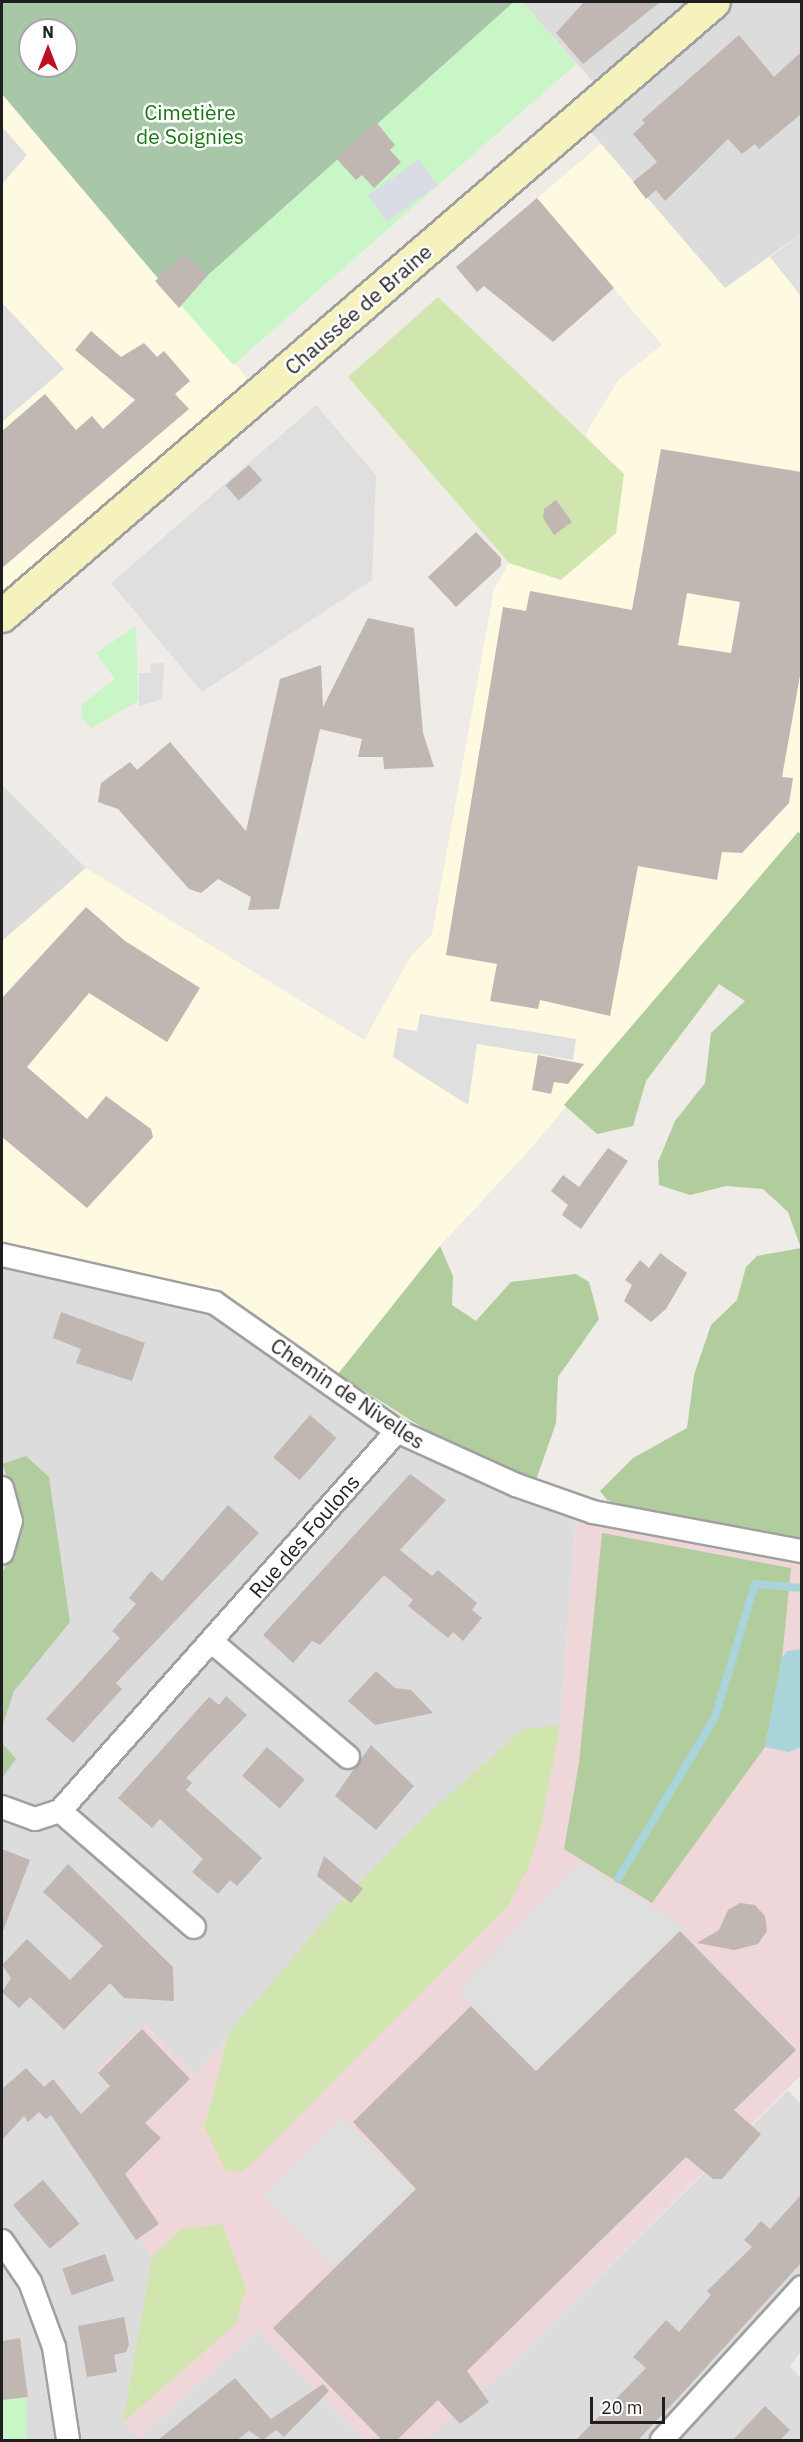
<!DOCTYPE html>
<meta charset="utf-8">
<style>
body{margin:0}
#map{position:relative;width:803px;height:2442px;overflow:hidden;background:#efebe6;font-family:"IBM Plex Sans",sans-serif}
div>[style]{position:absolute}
.residential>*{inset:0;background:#dddcdc}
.commercial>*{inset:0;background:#efd6d8}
.education>*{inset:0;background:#fdfae1}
.grass>*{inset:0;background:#d1e6af}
.forest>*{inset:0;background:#b1cc9d}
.cemetery>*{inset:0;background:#a8c7a9}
.park>*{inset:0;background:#c8f6c6;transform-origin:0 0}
.parking>*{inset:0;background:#dfdfdf;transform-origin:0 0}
.plaza>*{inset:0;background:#dadce5;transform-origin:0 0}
.water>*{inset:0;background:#a9d5da}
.stream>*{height:8px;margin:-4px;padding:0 4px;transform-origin:4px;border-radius:4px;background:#a9d5da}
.building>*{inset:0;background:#c0b6b2;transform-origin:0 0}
.roads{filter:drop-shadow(2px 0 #a0a0a0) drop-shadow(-2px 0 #a0a0a0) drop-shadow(0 2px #a0a0a0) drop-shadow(0 -2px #a0a0a0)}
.street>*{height:22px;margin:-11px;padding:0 11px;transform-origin:11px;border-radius:11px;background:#fff}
.secondary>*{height:32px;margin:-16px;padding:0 16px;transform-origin:16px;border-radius:16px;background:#f6f2bd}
span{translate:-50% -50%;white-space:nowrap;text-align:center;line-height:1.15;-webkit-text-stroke:5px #fff;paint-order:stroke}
.park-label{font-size:21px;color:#177812}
.street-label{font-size:21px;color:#1f1f1f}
.frame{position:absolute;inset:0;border:3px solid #1f1f1f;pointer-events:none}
.north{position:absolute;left:18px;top:18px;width:60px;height:60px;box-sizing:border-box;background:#fff;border:2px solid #a5a5a5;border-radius:50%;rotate:0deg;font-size:16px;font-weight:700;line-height:24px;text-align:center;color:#1f1f1f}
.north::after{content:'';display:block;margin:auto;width:21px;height:27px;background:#c20c23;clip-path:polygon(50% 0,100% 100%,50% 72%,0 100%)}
.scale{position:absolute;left:590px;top:2397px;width:75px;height:27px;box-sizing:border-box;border:3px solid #1f1f1f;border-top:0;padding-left:8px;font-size:18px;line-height:21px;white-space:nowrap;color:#1f1f1f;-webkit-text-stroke:4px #fff;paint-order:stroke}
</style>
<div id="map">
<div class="residential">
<div style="clip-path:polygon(522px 2px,801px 2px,801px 234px,725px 289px,569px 106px,595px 84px)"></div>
<div style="clip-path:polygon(2px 785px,86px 868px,2px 941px)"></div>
<div style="clip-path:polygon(2px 1259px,212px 1312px,398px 1445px,576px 1520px,560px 1725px,420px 1821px,336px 1907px,195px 2076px,145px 2025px,97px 2070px,114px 2089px,139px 2237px,152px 2257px,139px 2438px,258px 2330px,364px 2440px,2px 2440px)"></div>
<div style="clip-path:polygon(788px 2090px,801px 2104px,802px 2350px,790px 2366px,801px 2378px,801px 2440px,424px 2440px,501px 2374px)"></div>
</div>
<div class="commercial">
<div style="clip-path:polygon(576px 1520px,801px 1563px,801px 2075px,501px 2374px,424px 2440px,364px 2440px,258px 2330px,138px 2439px,123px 2422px,152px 2257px,116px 2206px,114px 2089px,96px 2070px,144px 2025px,195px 2076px,336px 1907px,420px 1821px,523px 1729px,560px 1725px)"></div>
</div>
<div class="education">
<div style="clip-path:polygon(2px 94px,251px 383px,2px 604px)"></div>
<div style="clip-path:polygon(601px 144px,725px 288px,801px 234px,801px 834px,798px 832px,533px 1146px,440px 1246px,324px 1392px,212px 1312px,2px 1259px,2px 941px,86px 868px,364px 1040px,411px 956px,432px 934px,494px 589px,509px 563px,561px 580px,624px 474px,585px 435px,619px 379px,662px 345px,537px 198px)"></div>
</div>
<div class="grass">
<div style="clip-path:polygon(438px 297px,624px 474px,616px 533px,561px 580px,509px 563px,348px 377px)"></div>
<div style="clip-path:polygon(560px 1725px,541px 1827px,528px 1868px,507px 1907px,243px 2172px,226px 2171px,204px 2127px,229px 2033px,336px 1907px,420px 1821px,523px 1729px)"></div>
<div style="clip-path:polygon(222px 2224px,246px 2288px,236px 2324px,123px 2422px,152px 2257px,181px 2229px)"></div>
</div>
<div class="forest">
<div style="clip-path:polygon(798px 832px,801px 834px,801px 1539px,629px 1508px,607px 1500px,600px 1491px,633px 1458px,687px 1428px,694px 1375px,711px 1325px,737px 1300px,746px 1267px,757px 1256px,801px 1248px,788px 1212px,763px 1189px,726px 1186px,690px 1195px,659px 1185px,658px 1162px,675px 1121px,705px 1083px,711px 1033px,745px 1001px,719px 984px,646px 1081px,633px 1126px,597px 1134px,564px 1105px)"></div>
<div style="clip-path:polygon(440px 1246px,453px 1276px,452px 1305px,476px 1321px,511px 1282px,576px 1274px,589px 1282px,599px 1319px,558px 1377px,556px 1423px,536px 1480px,453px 1447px,338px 1374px)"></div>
<div style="clip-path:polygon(26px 1456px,49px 1477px,70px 1622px,14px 1691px,2px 1727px,2px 1574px,15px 1544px,16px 1499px,2px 1464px)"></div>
<div style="clip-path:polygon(602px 1533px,791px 1568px,782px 1658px,765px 1747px,652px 1903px,564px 1849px,579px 1763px)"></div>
<div style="clip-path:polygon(2px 1743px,16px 1759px,2px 1778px)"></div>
</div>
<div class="cemetery">
<div style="clip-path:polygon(evenodd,2px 2px,514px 2px,178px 302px,2px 94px,2px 2px,30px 30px,66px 30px,66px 66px,30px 66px,30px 30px)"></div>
</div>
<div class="park">
<div style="clip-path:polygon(514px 2px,522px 2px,576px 64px,233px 365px,178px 302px)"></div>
<div style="clip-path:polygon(136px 626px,138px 701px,91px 728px,81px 717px,82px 704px,115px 679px,96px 653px)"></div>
<div style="left:27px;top:2393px;width:47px;height:25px;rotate:91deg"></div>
</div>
<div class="parking">
<div style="clip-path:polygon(2px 127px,27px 155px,2px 184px)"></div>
<div style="clip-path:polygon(801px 234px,801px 296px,770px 257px)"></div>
<div style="clip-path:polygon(2px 303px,64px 369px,2px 422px)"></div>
<div style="clip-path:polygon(316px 405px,376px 475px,372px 580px,202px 692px,111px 583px)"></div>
<div style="clip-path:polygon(164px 663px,162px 699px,139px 706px,139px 673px,150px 673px,151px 664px)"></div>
<div style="clip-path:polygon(420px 1014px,576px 1039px,573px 1060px,477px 1044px,468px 1105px,393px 1057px,398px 1028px,417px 1031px)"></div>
<div style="clip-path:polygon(580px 1861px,687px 1929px,537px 2074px,458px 1990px)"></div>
<div style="left:342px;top:2117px;width:105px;height:112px;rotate:45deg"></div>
</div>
<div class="plaza">
<div style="left:419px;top:159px;width:32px;height:63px;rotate:54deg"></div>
</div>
<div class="water">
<div style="clip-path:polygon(801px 1649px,801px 1747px,789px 1752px,765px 1747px,782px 1658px,787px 1651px)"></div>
</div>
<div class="stream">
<div style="left:618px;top:1879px;width:189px;rotate:-59.1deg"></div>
<div style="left:715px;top:1717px;width:139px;rotate:-73.3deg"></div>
<div style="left:755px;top:1584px;width:47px;rotate:4.9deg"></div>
</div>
<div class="building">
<div style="clip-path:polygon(584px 2px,660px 2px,583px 64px,556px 33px)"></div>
<div style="clip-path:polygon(739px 35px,774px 77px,801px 52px,801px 114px,759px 149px,755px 144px,742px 154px,728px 139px,665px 201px,656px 190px,646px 199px,633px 182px,657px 162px,633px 134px,645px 123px,642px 120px)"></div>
<div style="clip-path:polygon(376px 122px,395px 145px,390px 150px,401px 162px,374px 188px,362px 175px,356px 180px,336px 158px)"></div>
<div style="clip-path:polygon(537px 198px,614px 288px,553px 342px,484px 286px,477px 292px,456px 267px)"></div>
<div style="clip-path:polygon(186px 253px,207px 276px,179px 308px,155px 281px)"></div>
<div style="clip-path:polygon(91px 331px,121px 357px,144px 343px,157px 357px,164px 351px,190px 381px,175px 394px,189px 409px,2px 568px,2px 431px,45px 394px,76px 430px,92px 416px,103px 429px,135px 400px,75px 350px)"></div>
<div style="clip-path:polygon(evenodd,661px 449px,801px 472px,801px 670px,782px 777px,793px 778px,789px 803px,742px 853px,722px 852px,717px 880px,638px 866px,610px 1016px,540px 1000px,538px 1009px,490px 1001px,497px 964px,446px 955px,503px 607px,526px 611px,530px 591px,632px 610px,661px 449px,687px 593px,740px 602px,731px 653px,678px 645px,687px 593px)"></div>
<div style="left:249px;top:465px;width:20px;height:31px;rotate:49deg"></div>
<div style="clip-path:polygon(556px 500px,572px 522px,554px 535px,543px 518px,544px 509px)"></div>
<div style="clip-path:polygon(476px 532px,501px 558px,501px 566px,456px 607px,428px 577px)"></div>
<div style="clip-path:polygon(368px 618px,414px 628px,423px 733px,434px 767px,384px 769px,383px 757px,358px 757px,362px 739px,320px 729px,279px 909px,248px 910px,251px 897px,218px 879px,201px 893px,189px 889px,118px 809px,98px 802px,101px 783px,130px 762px,137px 770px,170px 742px,246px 831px,280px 679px,321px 665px,323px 707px)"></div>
<div style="clip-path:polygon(86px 907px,125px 941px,200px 988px,167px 1042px,89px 993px,27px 1067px,87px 1119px,106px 1096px,151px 1129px,153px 1137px,87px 1208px,2px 1137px,2px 998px)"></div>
<div style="clip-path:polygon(538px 1055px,584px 1064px,568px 1084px,554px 1082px,551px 1094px,532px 1090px)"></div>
<div style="clip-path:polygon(608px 1148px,628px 1161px,581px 1229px,562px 1215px,568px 1205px,551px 1191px,563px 1175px,579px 1187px)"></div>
<div style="clip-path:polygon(660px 1253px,687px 1273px,666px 1309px,651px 1322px,624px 1301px,632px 1285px,625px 1280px,640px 1260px,649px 1268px)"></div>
<div style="clip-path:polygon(61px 1312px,145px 1343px,132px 1381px,76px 1363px,81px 1349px,53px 1338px)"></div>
<div style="left:310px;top:1415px;width:35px;height:56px;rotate:41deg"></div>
<div style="clip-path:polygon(410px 1474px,446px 1500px,400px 1550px,432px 1576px,438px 1570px,477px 1603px,472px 1610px,482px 1618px,463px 1641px,453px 1632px,448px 1638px,408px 1606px,413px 1600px,384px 1575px,320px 1645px,312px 1641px,293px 1663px,263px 1635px)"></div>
<div style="clip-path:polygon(228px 1505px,259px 1533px,116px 1683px,122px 1689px,73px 1743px,46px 1719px,120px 1638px,112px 1631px,136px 1604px,129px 1598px,151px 1571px,162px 1581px)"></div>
<div style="clip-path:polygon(376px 1671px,395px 1688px,411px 1690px,433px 1713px,375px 1725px,348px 1701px)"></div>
<div style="clip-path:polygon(226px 1696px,247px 1715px,186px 1778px,192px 1783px,186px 1790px,262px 1858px,237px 1886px,230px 1880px,218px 1894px,192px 1872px,203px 1859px,160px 1819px,152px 1828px,118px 1798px,209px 1697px,219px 1705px)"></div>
<div style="clip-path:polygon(371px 1745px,414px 1786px,376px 1830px,335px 1796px)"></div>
<div style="left:267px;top:1747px;width:50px;height:38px;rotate:41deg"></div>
<div style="clip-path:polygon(2px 1849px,30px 1860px,3px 1931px,2px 1931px)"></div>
<div style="clip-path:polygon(324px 1856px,363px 1889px,351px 1903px,317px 1876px)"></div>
<div style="clip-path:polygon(68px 1864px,173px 1967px,174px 2001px,124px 1998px,110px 1983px,64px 2030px,30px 1997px,19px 2008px,2px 1992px,11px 1978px,2px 1965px,27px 1939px,70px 1980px,103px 1946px,43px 1892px)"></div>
<div style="clip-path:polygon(740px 1903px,755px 1905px,765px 1916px,767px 1931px,758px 1944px,734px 1950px,697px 1943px,719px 1930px,728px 1910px)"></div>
<div style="clip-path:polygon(680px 1931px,796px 2050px,734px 2110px,761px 2134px,722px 2179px,713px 2179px,686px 2157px,467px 2371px,489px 2402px,460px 2424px,438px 2400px,397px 2440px,382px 2440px,273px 2328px,416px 2189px,353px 2122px,471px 2006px,536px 2071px)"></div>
<div style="clip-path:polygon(142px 2029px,190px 2079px,145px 2123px,161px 2138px,125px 2174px,159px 2224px,136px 2240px,51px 2115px,46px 2119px,39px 2112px,28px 2122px,24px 2116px,2px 2140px,2px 2089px,26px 2068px,44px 2087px,53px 2079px,81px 2114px,110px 2086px,98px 2073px)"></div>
<div style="left:43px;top:2180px;width:57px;height:39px;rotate:50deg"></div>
<div style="clip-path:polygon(801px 2195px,801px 2263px,678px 2398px,638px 2440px,576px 2440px,646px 2368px,633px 2357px,666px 2320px,679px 2332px,711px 2295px,707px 2291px,752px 2247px,744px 2240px,761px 2221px,770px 2229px)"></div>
<div style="left:105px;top:2254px;width:28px;height:45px;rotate:71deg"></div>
<div style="clip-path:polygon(124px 2317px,129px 2344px,126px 2352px,114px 2355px,117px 2372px,87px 2377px,78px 2326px)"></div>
<div style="clip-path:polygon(20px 2338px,28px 2397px,2px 2400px,2px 2341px)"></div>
<div style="clip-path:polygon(235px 2378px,271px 2419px,323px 2384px,329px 2391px,284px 2437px,276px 2430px,263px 2440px,249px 2431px,237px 2440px,158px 2440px)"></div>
<div style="clip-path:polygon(765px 2406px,790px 2430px,780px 2440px,733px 2440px)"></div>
</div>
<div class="roads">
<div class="street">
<div style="left:2px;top:1255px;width:218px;rotate:12.7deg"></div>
<div style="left:215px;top:1303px;width:223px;rotate:35.1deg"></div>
<div style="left:397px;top:1431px;width:131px;rotate:24.4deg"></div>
<div style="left:516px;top:1485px;width:82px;rotate:19.3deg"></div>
<div style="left:593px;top:1512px;width:213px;rotate:10.6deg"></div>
<div style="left:2px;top:1488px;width:34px;rotate:75deg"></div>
<div style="left:11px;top:1521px;width:33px;rotate:106deg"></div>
<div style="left:212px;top:1642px;width:178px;rotate:40.2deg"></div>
<div style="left:2px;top:1807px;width:35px;rotate:20deg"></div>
<div style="left:35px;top:1819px;width:26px;rotate:-18deg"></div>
<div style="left:60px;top:1811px;width:508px;rotate:-48.43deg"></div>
<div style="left:60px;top:1811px;width:177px;rotate:40.9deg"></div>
<div style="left:2px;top:2241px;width:50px;rotate:55.7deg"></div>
<div style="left:30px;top:2282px;width:69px;rotate:69.7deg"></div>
<div style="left:54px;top:2347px;width:94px;rotate:81.4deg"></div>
<div style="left:662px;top:2440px;width:207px;rotate:-47.5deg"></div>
</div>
<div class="secondary">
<div style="left:2px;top:616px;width:940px;rotate:-40.77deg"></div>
</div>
</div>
<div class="park-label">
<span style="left:190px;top:124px">Cimetière<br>de Soignies</span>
</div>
<div class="street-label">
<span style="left:358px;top:309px;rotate:-41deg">Chaussée de Braine</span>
<span style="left:348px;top:1393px;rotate:34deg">Chemin de Nivelles</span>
<span style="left:304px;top:1536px;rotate:-49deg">Rue des Foulons</span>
</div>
<div class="frame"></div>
<div class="north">N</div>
<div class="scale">20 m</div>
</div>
